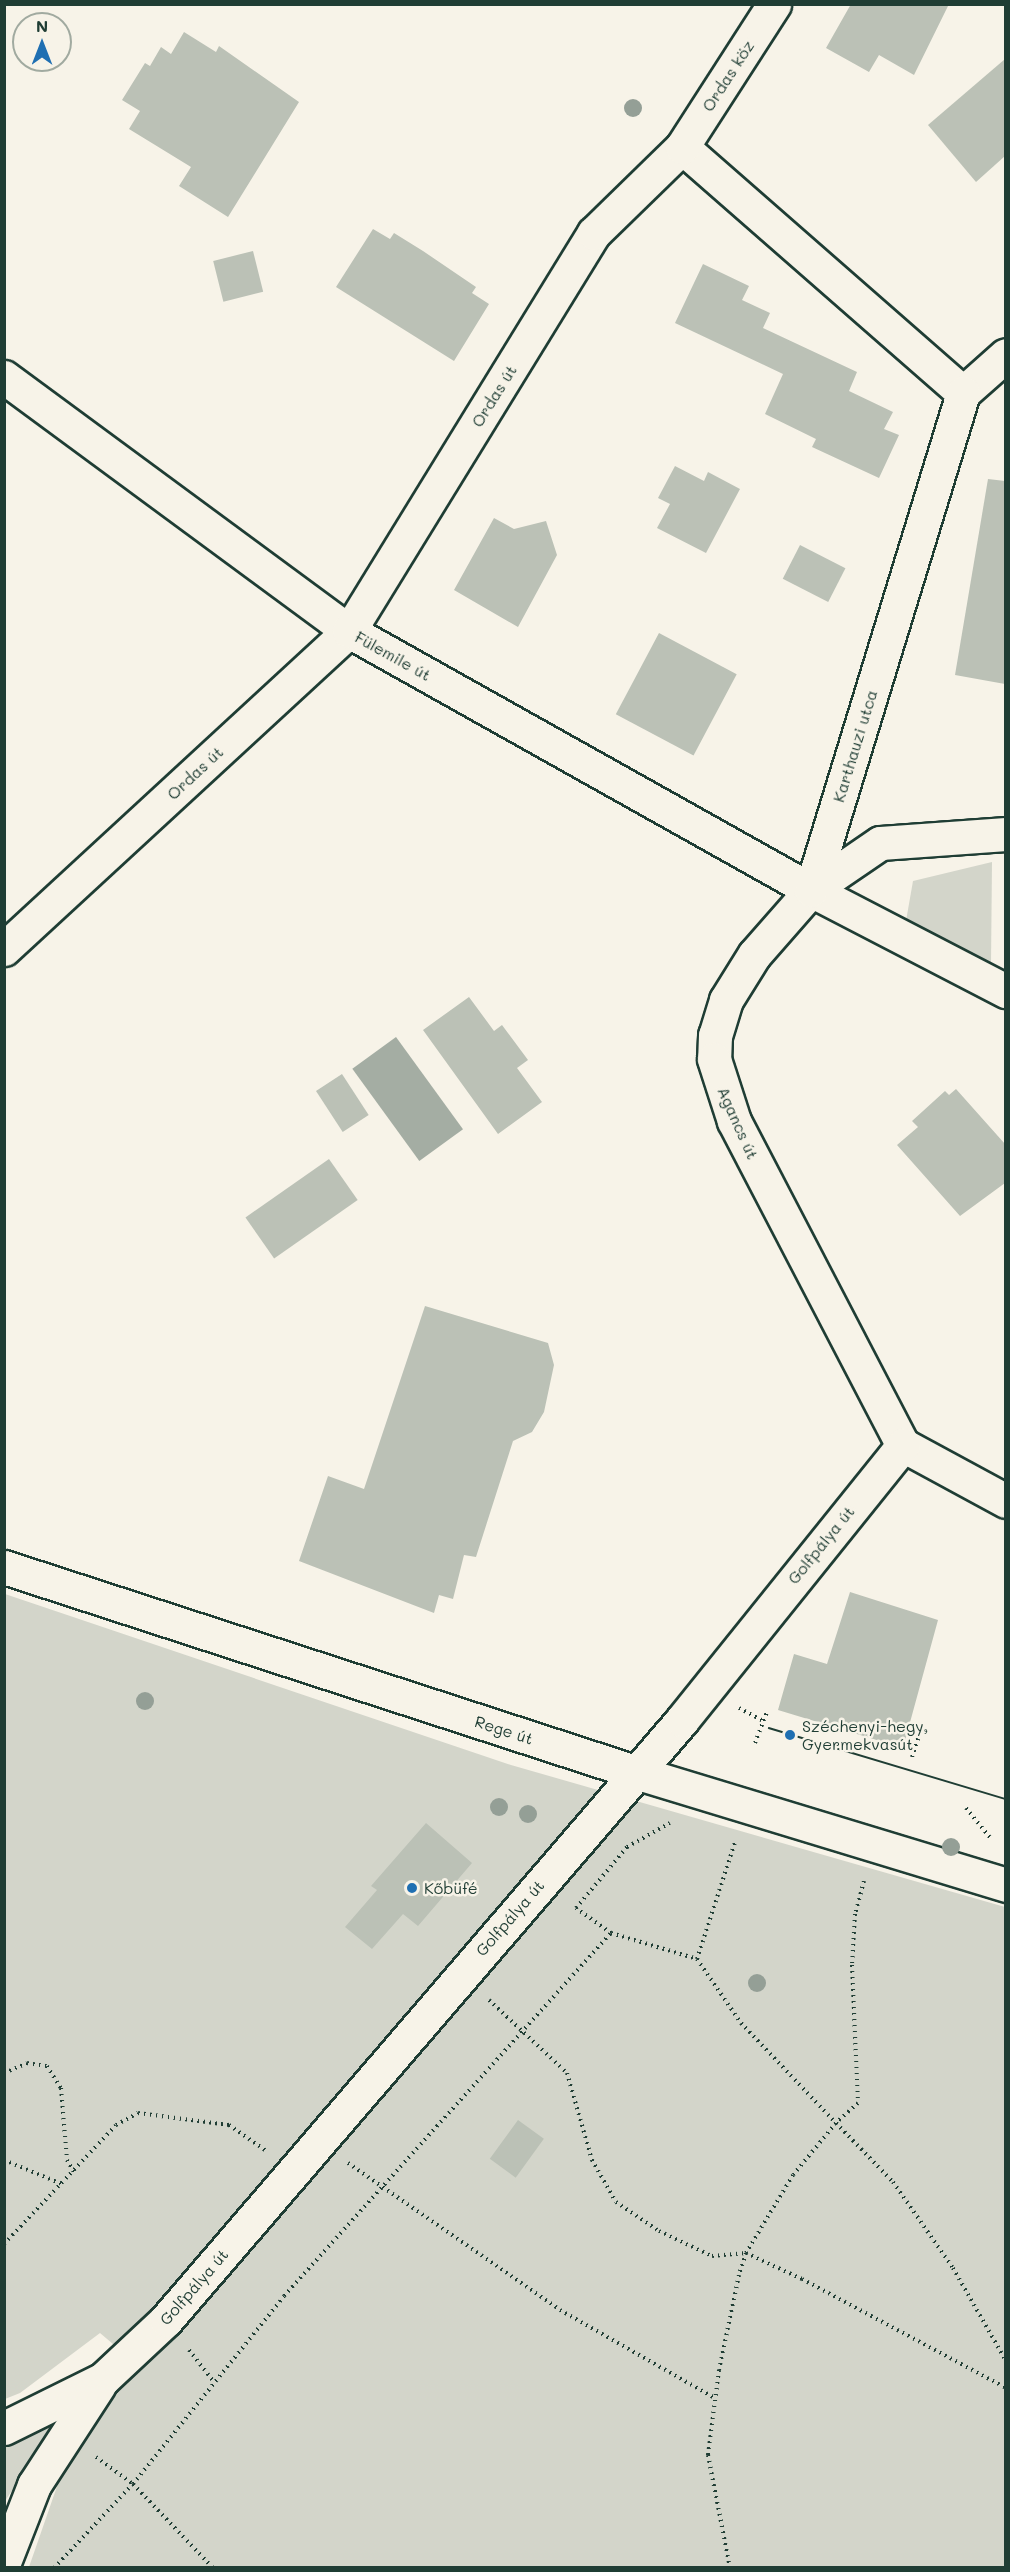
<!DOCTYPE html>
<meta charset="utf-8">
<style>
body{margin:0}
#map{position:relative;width:1010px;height:2572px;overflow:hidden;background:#f7f3e8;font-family:Mali,sans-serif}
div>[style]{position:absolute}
.green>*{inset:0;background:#d3d5ca}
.water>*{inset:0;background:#a4ada3;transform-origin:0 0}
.building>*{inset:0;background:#bbc1b6;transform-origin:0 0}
.path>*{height:4px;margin-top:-2px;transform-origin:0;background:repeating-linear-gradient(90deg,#1f3d34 0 1.5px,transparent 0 6px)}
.roads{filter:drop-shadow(2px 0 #1f3d34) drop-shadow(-2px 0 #1f3d34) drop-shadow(0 2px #1f3d34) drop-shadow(0 -2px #1f3d34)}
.minor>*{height:33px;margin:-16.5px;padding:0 16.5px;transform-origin:16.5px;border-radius:16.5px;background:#f7f3e8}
.tram>*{height:1.5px;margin:-0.75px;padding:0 0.75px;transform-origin:0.75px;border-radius:0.75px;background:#1f3d34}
.trees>*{width:18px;height:18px;margin:-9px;border-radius:50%;background:#949f96}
.dots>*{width:16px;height:16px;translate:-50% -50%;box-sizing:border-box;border:3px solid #f7f3e8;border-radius:50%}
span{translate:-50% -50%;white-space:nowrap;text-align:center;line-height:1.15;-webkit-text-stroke:5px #f7f3e8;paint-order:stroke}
.street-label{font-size:16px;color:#1f3d34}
.poi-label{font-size:16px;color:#1f3d34}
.left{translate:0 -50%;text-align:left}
.frame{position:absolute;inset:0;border:6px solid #1f3d34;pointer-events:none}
.north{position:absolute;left:12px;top:12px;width:60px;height:60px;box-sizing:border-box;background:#f7f3e8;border:2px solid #a1aaa0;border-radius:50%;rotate:0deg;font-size:16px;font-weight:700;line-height:24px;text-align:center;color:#1f3d34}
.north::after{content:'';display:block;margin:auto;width:21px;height:27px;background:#1f6fb2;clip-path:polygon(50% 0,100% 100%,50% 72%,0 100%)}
</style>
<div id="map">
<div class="green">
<div style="clip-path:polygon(992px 862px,991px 964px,906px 921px,913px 881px)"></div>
<div style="clip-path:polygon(5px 1594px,511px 1765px,1005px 1907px,1005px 2567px,29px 2567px,62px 2472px,133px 2361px,100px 2333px,20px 2393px,5px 2399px)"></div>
<div style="clip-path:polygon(48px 2427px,52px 2431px,5px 2501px,5px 2446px)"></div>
</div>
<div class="water">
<div style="left:396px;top:1037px;width:114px;height:54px;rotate:54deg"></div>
</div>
<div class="building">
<div style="clip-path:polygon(851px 4px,949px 4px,914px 75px,879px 55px,869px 72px,826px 48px)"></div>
<div style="clip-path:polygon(184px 32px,216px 52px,219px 46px,299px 102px,228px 217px,179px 186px,191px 167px,129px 129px,140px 111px,122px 100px,145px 63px,150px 66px,161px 47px,171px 54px)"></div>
<div style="clip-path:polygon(1005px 59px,1005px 156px,976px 182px,928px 125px)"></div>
<div style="clip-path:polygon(373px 229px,390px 239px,394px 233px,423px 251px,476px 287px,472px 293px,489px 304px,454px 361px,336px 287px)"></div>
<div style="left:253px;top:251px;width:42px;height:41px;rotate:76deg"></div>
<div style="clip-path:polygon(703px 264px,749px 286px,742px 300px,770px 313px,763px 328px,857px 372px,849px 391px,893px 412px,884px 429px,899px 435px,879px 478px,812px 447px,816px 439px,765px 414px,783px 374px,675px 323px)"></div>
<div style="clip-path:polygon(675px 466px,704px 481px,708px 472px,740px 489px,706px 553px,657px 528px,670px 504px,658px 498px)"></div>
<div style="clip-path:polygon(988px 479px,1005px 481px,1005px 684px,955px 675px)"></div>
<div style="clip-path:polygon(494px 518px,514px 529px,546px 521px,557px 555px,518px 627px,454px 590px)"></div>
<div style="left:800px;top:545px;width:51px;height:38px;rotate:27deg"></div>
<div style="left:659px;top:633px;width:88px;height:92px;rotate:28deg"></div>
<div style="clip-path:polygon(469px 997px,494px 1031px,502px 1025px,528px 1060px,517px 1068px,542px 1102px,498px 1134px,423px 1030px)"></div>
<div style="left:342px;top:1074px;width:49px;height:31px;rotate:57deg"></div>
<div style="clip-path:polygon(956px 1089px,1005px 1144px,1005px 1183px,960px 1216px,897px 1145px,918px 1127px,912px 1121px,945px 1091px,949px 1095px)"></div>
<div style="left:329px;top:1159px;width:50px;height:102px;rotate:55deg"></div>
<div style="clip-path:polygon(425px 1306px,548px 1343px,554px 1365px,544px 1412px,532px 1432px,513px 1441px,476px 1557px,464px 1555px,453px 1599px,439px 1595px,434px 1613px,299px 1561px,328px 1476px,364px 1489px)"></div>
<div style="clip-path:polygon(850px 1592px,938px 1620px,903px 1748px,778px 1710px,794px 1654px,827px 1664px)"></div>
<div style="clip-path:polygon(426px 1823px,472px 1863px,418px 1926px,403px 1914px,372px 1949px,345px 1927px,377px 1890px,371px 1886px)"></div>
<div style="left:518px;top:2120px;width:32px;height:48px;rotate:36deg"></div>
</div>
<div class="path">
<div style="left:739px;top:1708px;width:27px;rotate:28deg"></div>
<div style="left:755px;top:1743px;width:33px;rotate:-69deg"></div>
<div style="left:912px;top:1757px;width:36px;rotate:-72deg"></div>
<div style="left:966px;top:1808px;width:41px;rotate:50.9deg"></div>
<div style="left:864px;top:1881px;width:34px;rotate:105deg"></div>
<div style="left:855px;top:1914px;width:51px;rotate:93.4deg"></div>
<div style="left:852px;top:1965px;width:138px;rotate:87.5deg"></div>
<div style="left:858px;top:2103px;width:30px;rotate:138deg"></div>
<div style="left:836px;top:2123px;width:82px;rotate:46deg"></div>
<div style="left:893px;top:2182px;width:105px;rotate:55.1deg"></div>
<div style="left:953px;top:2268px;width:107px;rotate:60.3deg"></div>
<div style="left:611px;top:1933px;width:90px;rotate:16.8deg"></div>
<div style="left:697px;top:1959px;width:78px;rotate:55.5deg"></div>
<div style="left:741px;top:2023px;width:138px;rotate:46.5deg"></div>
<div style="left:836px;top:2123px;width:67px;rotate:129.6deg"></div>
<div style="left:793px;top:2175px;width:91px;rotate:121.1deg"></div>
<div style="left:746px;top:2253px;width:23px;rotate:108deg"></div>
<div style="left:739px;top:2275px;width:97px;rotate:101.9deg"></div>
<div style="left:719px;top:2370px;width:86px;rotate:97.4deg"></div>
<div style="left:708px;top:2455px;width:115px;rotate:79deg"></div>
<div style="left:697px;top:1959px;width:123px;rotate:-72deg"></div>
<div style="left:489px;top:2000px;width:107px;rotate:43.1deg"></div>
<div style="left:567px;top:2073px;width:91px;rotate:74deg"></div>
<div style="left:592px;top:2160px;width:48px;rotate:60.3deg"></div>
<div style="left:616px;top:2202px;width:52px;rotate:34deg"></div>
<div style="left:659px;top:2231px;width:59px;rotate:25.3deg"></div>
<div style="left:712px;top:2256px;width:34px;rotate:-5deg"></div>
<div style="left:746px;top:2253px;width:62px;rotate:24.9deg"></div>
<div style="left:802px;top:2279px;width:231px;rotate:28.1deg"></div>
<div style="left:4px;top:2073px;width:25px;rotate:-23deg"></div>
<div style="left:27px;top:2063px;width:20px;rotate:9deg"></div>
<div style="left:47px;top:2066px;width:26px;rotate:58deg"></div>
<div style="left:61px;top:2088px;width:72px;rotate:85.2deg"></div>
<div style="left:67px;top:2160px;width:14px;rotate:60deg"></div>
<div style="left:4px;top:2160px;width:63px;rotate:22.5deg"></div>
<div style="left:348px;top:2163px;width:258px;rotate:34.7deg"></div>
<div style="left:560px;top:2310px;width:178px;rotate:29.6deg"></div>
<div style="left:4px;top:2244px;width:163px;rotate:-46.7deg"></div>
<div style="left:116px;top:2125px;width:25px;rotate:-29deg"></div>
<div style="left:138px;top:2113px;width:92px;rotate:7.5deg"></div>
<div style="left:229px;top:2125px;width:44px;rotate:34.8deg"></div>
<div style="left:189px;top:2350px;width:41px;rotate:52deg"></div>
<div style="left:96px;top:2457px;width:46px;rotate:36.1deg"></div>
<div style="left:133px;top:2484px;width:116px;rotate:46.4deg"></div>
<div style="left:54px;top:2568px;width:115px;rotate:-46.8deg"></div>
<div style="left:133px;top:2484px;width:241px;rotate:-51.2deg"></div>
<div style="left:284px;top:2296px;width:489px;rotate:-48deg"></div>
<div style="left:611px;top:1933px;width:43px;rotate:-144.5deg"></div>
<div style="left:576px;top:1908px;width:80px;rotate:-50.1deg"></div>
<div style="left:627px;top:1847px;width:49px;rotate:-29.2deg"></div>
</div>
<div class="roads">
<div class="minor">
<div style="left:682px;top:147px;width:373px;rotate:41.2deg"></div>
<div style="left:4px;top:377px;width:428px;rotate:36.4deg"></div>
<div style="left:349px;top:631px;width:530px;rotate:29.28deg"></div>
<div style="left:811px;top:890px;width:220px;rotate:27.4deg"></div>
<div style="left:963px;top:393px;width:57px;rotate:-41.5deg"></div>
<div style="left:1006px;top:834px;width:126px;rotate:175.9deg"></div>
<div style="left:880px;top:843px;width:83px;rotate:145.7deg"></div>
<div style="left:811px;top:890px;width:86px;rotate:131.2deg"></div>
<div style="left:754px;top:955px;width:53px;rotate:121.9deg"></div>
<div style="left:726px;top:1000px;width:37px;rotate:107deg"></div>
<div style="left:715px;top:1035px;width:24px;rotate:92deg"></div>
<div style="left:714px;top:1059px;width:65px;rotate:72.1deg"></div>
<div style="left:734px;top:1121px;width:365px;rotate:62.5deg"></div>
<div style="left:903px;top:1445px;width:117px;rotate:28.5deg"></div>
<div style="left:811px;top:890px;width:520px;rotate:-72.99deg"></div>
<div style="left:4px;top:949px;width:469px;rotate:-42.7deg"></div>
<div style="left:349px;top:631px;width:467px;rotate:-58.4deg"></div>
<div style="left:594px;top:233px;width:123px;rotate:-44.3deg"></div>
<div style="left:682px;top:147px;width:170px;rotate:-57.2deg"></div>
<div style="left:4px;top:1567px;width:663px;rotate:18deg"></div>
<div style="left:635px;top:1772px;width:388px;rotate:16.9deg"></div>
<div style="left:4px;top:2428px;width:110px;rotate:-26.3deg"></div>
<div style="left:103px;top:2379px;width:86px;rotate:-43.1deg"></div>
<div style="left:166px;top:2320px;width:791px;rotate:-49.3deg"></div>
<div style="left:682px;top:1720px;width:353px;rotate:-51.2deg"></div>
<div style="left:4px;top:2562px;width:83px;rotate:-68.7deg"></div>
<div style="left:34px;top:2485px;width:119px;rotate:-57deg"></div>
</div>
</div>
<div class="tram">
<div style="left:769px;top:1728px;width:247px;rotate:16.7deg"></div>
</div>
<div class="trees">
<div style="left:633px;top:108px"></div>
<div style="left:145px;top:1701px"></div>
<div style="left:499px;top:1807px"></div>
<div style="left:528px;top:1814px"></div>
<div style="left:951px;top:1847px"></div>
<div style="left:757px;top:1983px"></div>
</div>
<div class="dots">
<div style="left:790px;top:1735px;background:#1f6fb2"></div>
<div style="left:412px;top:1888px;background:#1f6fb2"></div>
</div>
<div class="street-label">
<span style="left:728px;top:76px;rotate:-57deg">Ordas köz</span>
<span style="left:494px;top:396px;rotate:-58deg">Ordas út</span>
<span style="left:393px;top:656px;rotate:29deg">Fülemile út</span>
<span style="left:855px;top:746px;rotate:-73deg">Karthauzi utca</span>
<span style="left:195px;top:773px;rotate:-43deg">Ordas út</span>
<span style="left:738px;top:1123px;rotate:66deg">Agancs út</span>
<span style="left:821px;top:1545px;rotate:-51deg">Golfpálya út</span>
<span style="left:504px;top:1730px;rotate:18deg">Rege út</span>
<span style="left:510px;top:1918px;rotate:-49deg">Golfpálya út</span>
<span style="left:194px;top:2287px;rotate:-49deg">Golfpálya út</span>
</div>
<div class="poi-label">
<span class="left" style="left:802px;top:1735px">Széchenyi-hegy,<br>Gyermekvasút</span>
<span class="left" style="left:424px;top:1888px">Kőbüfé</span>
</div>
<div class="frame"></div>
<div class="north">N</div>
</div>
